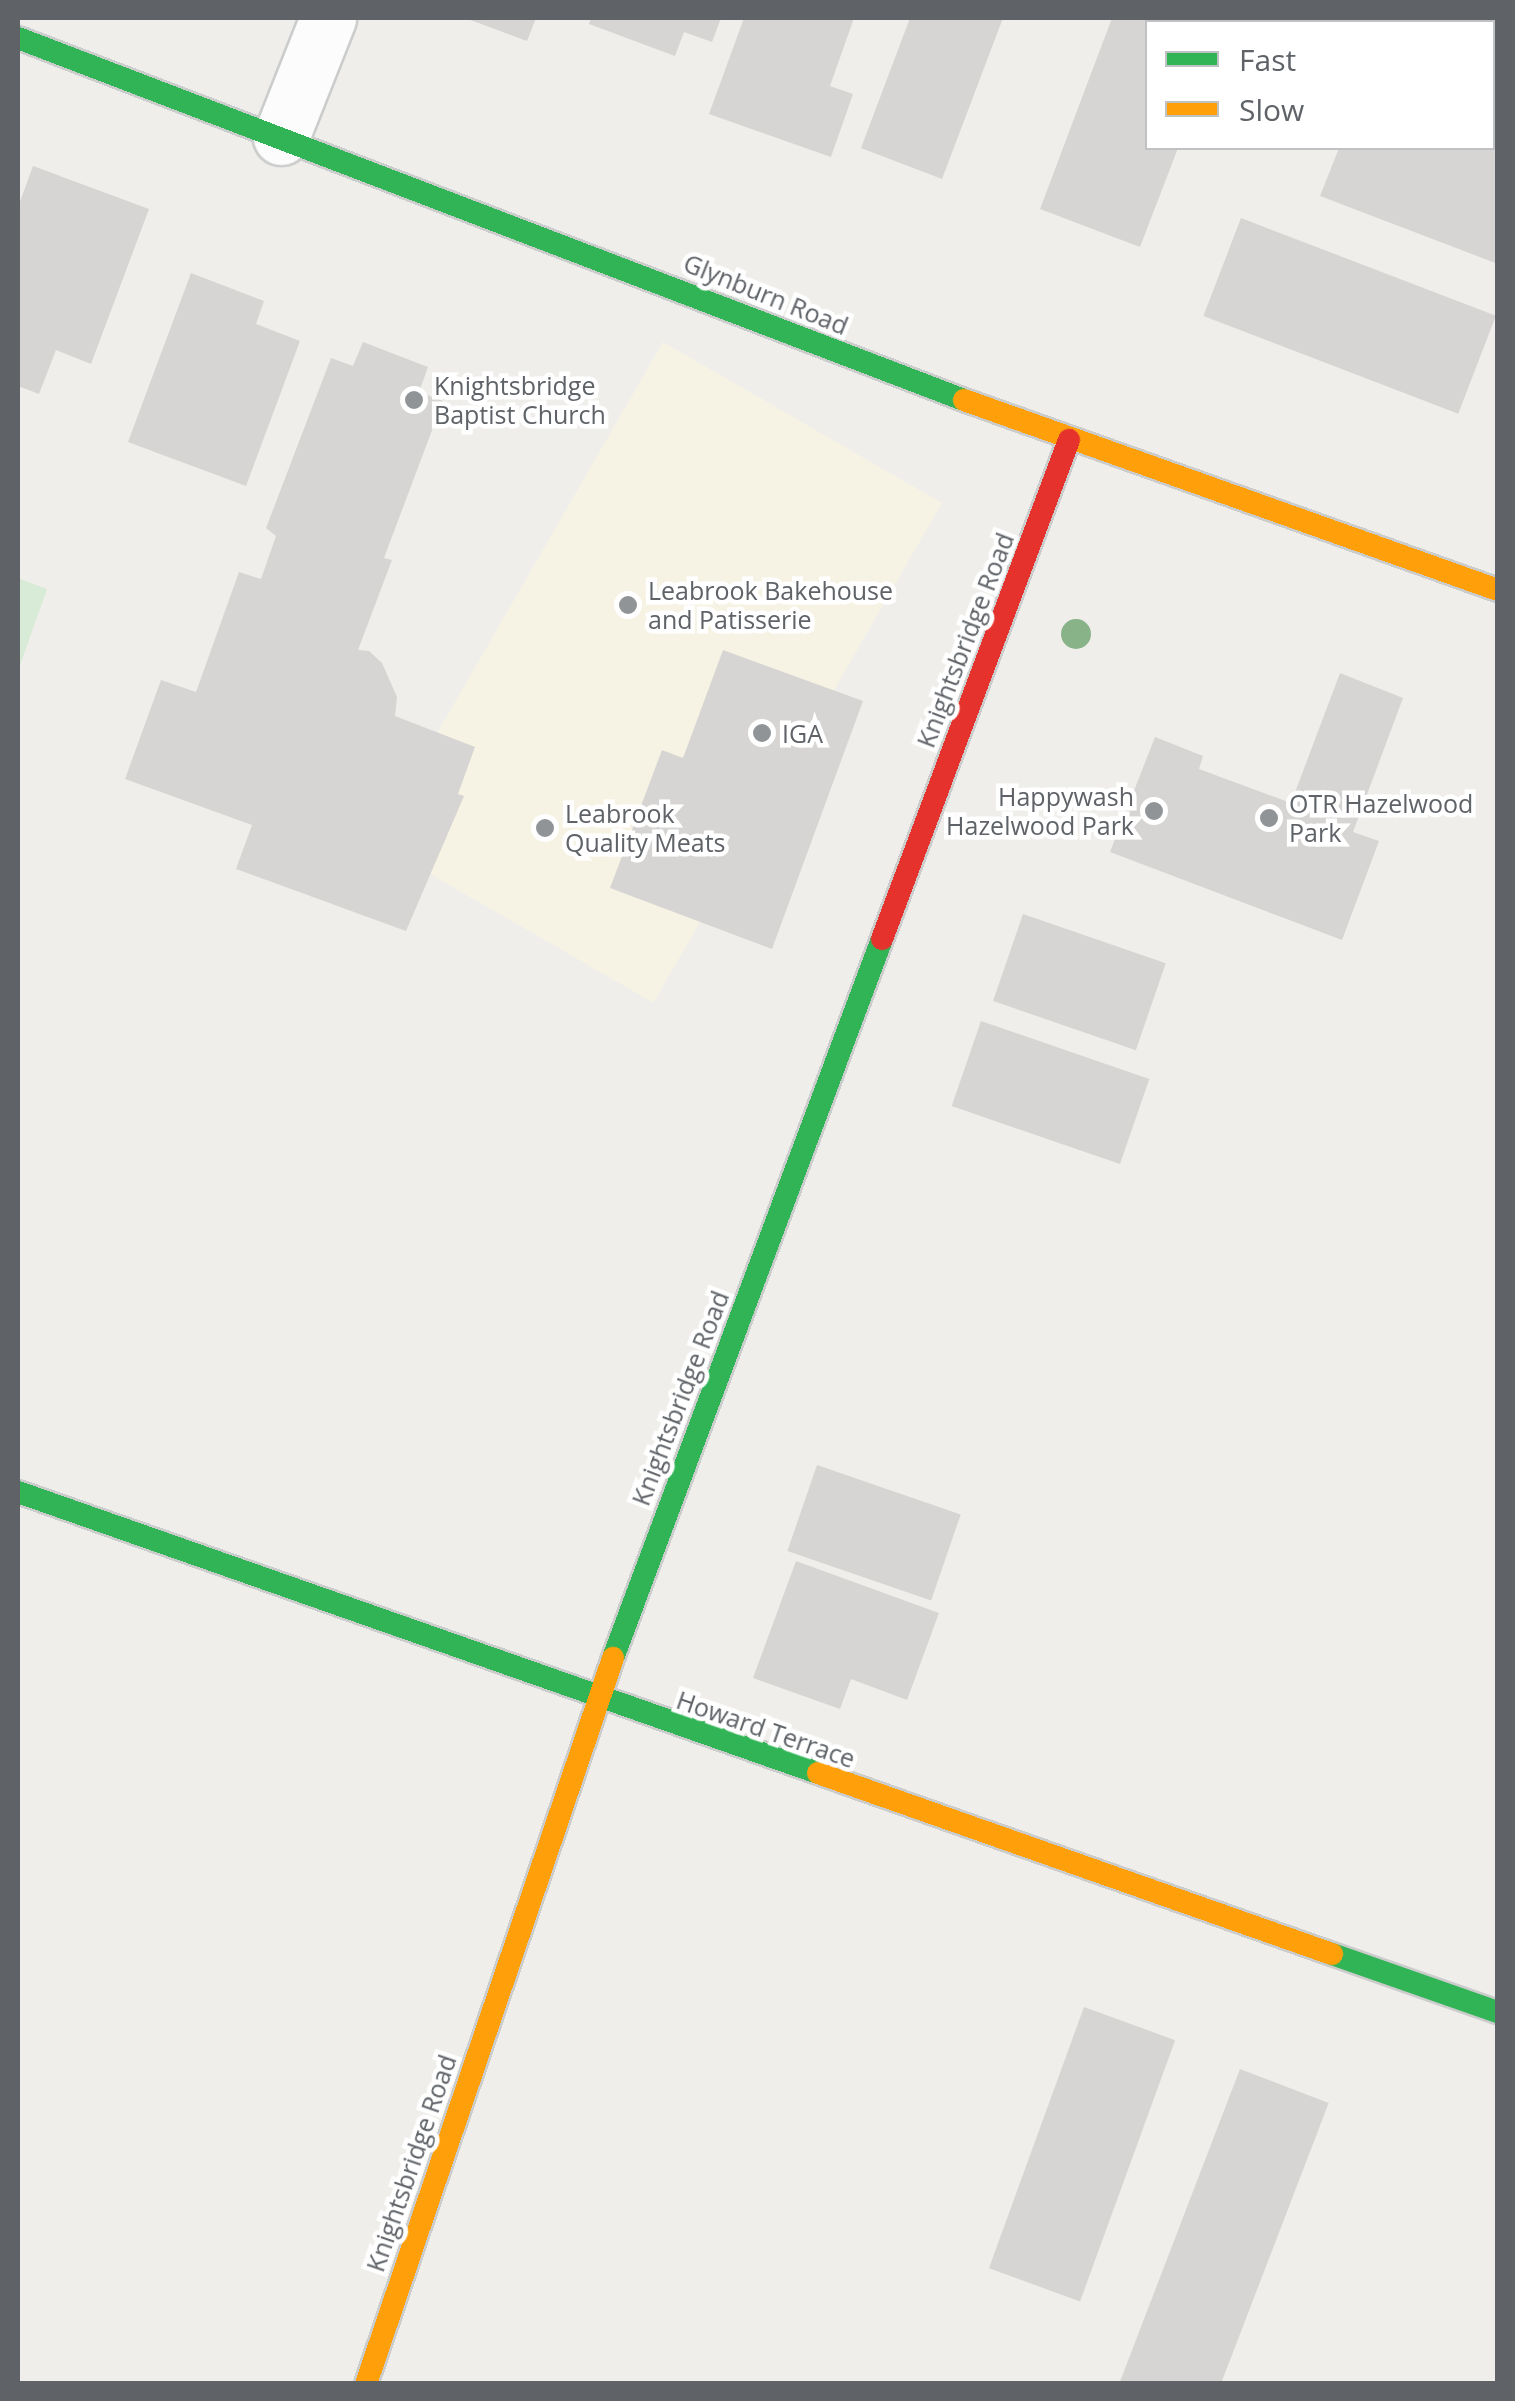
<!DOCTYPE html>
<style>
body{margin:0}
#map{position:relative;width:1515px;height:2401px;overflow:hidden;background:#efeeea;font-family:"Open Sans",sans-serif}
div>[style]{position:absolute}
.commercial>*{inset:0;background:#f7f3e4;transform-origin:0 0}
.green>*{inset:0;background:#d8ebd6}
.building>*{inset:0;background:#d6d5d3;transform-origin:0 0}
.roads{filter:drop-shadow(2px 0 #cbcccc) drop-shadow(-2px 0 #cbcccc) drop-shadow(0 2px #cbcccc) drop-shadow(0 -2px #cbcccc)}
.street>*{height:55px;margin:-27.5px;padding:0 27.5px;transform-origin:27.5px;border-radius:27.5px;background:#fdfcfc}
.fast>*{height:22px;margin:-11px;padding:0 11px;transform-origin:11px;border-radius:11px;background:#30b455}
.slow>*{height:22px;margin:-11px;padding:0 11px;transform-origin:11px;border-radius:11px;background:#ff9f0a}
.jam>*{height:22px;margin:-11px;padding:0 11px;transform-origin:11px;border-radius:11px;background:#e5322d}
.trees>*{width:30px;height:30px;margin:-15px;border-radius:50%;background:#88b388}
.dots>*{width:28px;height:28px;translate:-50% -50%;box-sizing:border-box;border:5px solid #fff;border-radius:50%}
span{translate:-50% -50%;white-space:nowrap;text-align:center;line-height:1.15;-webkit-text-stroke:9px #fff;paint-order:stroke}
.street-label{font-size:25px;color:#5f6368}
.poi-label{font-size:25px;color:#5f6368}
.left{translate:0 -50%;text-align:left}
.right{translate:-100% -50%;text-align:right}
.frame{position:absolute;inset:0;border:20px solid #5f6368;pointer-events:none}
.legend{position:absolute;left:1145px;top:20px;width:350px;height:130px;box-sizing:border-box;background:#fff;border:2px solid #bfc1c3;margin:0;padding:12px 18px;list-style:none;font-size:30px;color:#5f6368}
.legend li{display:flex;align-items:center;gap:20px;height:50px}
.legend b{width:50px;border:2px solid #bfc1c3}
</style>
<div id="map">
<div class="commercial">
<div style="left:663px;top:342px;width:322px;height:577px;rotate:30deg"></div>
</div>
<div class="green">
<div style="clip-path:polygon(18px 578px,47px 589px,18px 671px)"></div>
</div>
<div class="building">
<div style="clip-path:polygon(465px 18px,536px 18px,527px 41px)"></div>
<div style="clip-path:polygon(591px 18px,721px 18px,712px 42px,684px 32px,675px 56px,589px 24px)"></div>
<div style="clip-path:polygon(744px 18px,854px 18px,830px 86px,853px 94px,831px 157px,709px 114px)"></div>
<div style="clip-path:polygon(910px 18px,1003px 18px,942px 179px,861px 148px)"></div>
<div style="clip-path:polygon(1112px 18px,1227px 18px,1225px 22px,1148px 22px,1148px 148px,1178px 148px,1140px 247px,1040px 209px)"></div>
<div style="clip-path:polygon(1414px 18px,1498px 18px,1498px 33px,1492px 32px,1492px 22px,1412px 22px)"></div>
<div style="clip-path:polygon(1492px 117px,1498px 119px,1498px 264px,1320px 196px,1339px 148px,1492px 148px)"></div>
<div style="clip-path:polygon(33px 166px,149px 209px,91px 364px,56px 350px,39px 394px,18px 386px,18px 207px)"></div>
<div style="left:1241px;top:218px;width:273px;height:105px;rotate:21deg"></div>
<div style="clip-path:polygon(191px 273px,264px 301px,256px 324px,300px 341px,246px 486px,128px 442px)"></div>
<div style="clip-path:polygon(363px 342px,428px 367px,419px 392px,443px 401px,384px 558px,392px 560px,358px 650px,369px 651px,382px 663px,397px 697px,395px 716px,475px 747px,458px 794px,464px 796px,406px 931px,236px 869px,252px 825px,125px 779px,161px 680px,196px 692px,239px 572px,261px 579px,276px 536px,266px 528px,331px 358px,353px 366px)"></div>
<div style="clip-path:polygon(723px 650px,863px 701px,772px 949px,610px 888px,662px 750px,683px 758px)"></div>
<div style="clip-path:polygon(1340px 673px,1403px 698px,1353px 832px,1379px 841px,1342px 940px,1110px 852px,1155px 737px,1203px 756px,1199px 769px,1291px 803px)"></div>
<div style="left:1023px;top:914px;width:151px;height:92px;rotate:19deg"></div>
<div style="left:981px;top:1021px;width:178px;height:90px;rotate:19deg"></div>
<div style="left:817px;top:1465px;width:152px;height:91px;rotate:19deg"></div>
<div style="clip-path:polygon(796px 1561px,939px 1613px,907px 1700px,851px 1679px,840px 1709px,753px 1678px)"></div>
<div style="left:1084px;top:2007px;width:97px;height:278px;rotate:20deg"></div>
<div style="left:1240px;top:2069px;width:95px;height:337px;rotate:21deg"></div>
</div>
<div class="roads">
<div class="street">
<div style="left:281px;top:137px;width:128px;rotate:-68.4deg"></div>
</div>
<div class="fast">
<div style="left:18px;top:38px;width:1013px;rotate:20.94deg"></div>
<div style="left:18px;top:1492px;width:848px;rotate:19.35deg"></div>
<div style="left:613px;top:1658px;width:768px;rotate:-69.49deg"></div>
<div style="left:1332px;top:1954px;width:176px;rotate:19.3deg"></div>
</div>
<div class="slow">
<div style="left:964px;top:400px;width:567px;rotate:19.59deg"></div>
<div style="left:818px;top:1773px;width:545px;rotate:19.4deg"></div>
<div style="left:366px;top:2384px;width:767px;rotate:-71.21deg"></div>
</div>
<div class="jam">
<div style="left:882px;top:939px;width:533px;rotate:-69.46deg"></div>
</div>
</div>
<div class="trees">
<div style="left:1076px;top:634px"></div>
</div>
<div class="dots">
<div style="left:414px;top:400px;background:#919496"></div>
<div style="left:628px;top:605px;background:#919496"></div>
<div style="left:762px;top:733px;background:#919496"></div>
<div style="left:1154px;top:811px;background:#919496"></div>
<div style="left:1269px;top:818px;background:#919496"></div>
<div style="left:545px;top:828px;background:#919496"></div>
</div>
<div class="street-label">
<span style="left:766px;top:294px;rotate:22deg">Glynburn Road</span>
<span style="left:965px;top:640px;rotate:-69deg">Knightsbridge Road</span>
<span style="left:680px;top:1398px;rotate:-69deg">Knightsbridge Road</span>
<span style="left:766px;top:1729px;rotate:19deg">Howard Terrace</span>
<span style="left:411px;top:2163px;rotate:-71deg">Knightsbridge Road</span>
</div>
<div class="poi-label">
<span class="left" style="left:434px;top:400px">Knightsbridge<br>Baptist Church</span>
<span class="left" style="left:648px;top:605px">Leabrook Bakehouse<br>and Patisserie</span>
<span class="left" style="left:782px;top:733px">IGA</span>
<span class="right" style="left:1134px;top:811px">Happywash<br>Hazelwood Park</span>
<span class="left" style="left:1289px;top:818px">OTR Hazelwood<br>Park</span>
<span class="left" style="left:565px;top:828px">Leabrook<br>Quality Meats</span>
</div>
<div class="frame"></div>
<ul class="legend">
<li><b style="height:12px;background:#30b455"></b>Fast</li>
<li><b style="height:12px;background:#ff9f0a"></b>Slow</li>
</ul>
</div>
